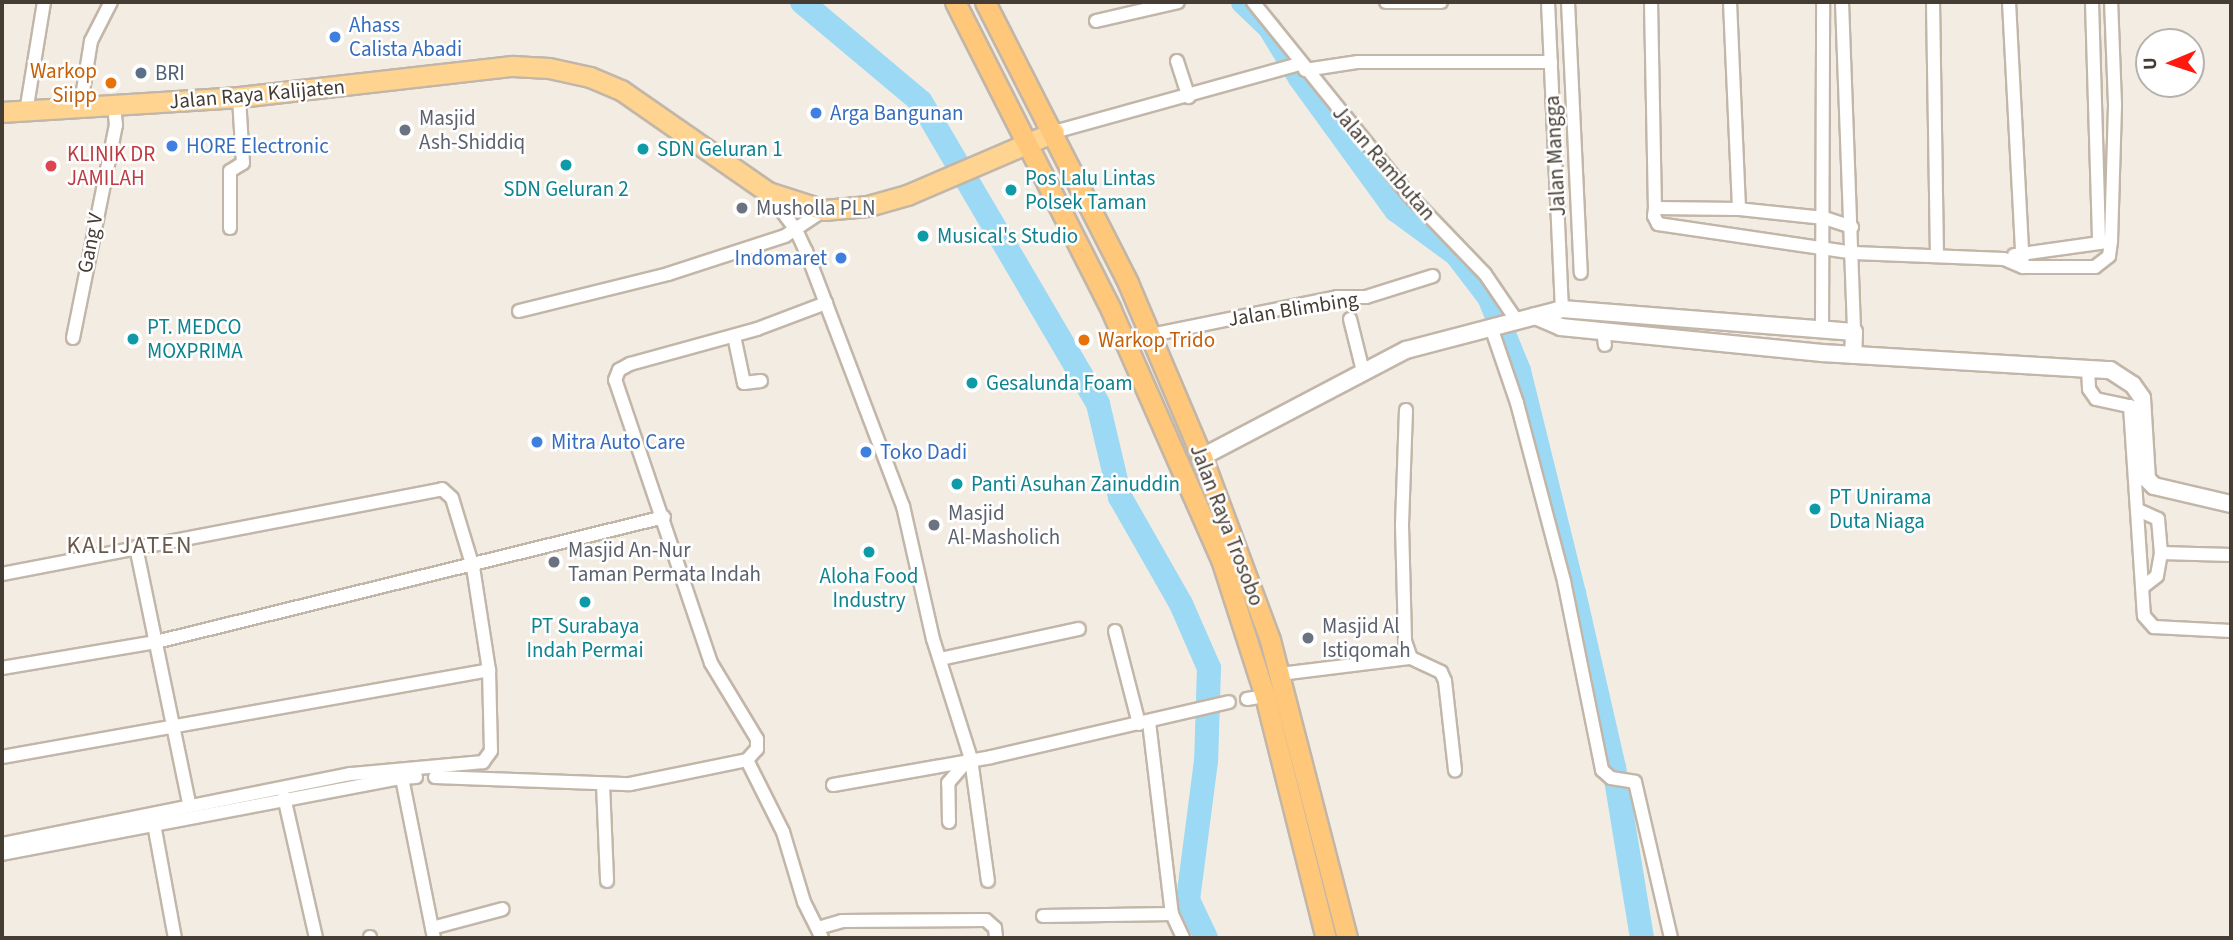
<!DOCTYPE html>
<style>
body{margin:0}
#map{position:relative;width:2233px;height:940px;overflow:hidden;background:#f3ece3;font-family:"Source Sans 3",sans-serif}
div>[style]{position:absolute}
.river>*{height:24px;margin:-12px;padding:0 12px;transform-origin:12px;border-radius:12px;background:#9bd9f4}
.roads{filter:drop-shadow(2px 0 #c2b6a8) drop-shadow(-2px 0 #c2b6a8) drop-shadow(0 2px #c2b6a8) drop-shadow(0 -2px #c2b6a8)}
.minor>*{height:12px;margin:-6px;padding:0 6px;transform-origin:6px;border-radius:6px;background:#fff}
.tertiary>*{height:16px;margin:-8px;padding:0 8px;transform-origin:8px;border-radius:8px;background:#fff}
.primary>*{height:19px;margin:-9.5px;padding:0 9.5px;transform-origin:9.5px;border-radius:9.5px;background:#ffd490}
.trunk>*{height:19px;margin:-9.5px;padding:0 9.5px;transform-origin:9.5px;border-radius:9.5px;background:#ffc779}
.dots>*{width:19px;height:19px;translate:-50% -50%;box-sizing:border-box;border:4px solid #fff;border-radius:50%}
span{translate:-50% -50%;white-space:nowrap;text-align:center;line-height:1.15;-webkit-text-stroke:5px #fff;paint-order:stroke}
.shop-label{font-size:21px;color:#366cbe}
.left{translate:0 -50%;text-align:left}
.right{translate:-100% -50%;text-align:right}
.food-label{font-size:21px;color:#c56008}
.service-label{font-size:21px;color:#4e5e75}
.street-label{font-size:21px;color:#453c33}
.worship-label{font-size:21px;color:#5b616d}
.culture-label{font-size:21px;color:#0d838f}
.health-label{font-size:21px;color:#be3a42}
.quarter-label{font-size:24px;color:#68594a;letter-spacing:2px}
.frame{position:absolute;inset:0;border:4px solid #453c33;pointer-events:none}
.north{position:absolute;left:2135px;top:28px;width:70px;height:70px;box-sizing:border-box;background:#fff;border:2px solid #b5b1ad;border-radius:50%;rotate:268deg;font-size:19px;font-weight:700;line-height:28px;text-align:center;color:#453c33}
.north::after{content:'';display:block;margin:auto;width:24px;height:32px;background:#ff190e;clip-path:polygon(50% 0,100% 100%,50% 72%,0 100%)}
</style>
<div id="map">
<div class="river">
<div style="left:802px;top:2px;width:155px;rotate:40deg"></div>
<div style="left:921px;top:102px;width:350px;rotate:59.6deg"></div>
<div style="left:1098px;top:404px;width:96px;rotate:76.7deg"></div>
<div style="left:1120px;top:497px;width:123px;rotate:60.3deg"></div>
<div style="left:1181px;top:604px;width:70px;rotate:66.4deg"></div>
<div style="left:1209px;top:668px;width:93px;rotate:91.8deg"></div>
<div style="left:1206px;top:761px;width:140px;rotate:97.4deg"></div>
<div style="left:1188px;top:900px;width:42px;rotate:64.7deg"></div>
<div style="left:1243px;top:2px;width:37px;rotate:44deg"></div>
<div style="left:1270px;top:28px;width:58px;rotate:59deg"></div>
<div style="left:1300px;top:78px;width:163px;rotate:54deg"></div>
<div style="left:1396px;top:210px;width:74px;rotate:36.3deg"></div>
<div style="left:1456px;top:254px;width:54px;rotate:52.5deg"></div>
<div style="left:1489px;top:297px;width:80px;rotate:67.9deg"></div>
<div style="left:1519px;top:371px;width:229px;rotate:76.1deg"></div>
<div style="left:1574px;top:593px;width:179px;rotate:77.1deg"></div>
<div style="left:1614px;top:767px;width:173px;rotate:80.7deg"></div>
</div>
<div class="roads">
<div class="minor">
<div style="left:1253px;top:2px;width:247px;rotate:51.1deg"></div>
<div style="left:1408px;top:194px;width:111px;rotate:46.1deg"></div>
<div style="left:1485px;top:274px;width:57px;rotate:55.8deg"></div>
<div style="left:1386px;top:2px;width:55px"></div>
<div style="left:1548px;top:2px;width:307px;rotate:87.4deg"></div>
<div style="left:1568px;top:2px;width:271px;rotate:87.3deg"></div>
<div style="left:1651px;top:2px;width:206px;rotate:88.9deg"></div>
<div style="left:1730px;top:2px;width:207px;rotate:87.5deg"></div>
<div style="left:1842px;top:2px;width:330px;rotate:87.9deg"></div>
<div style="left:1933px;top:2px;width:253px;rotate:89.1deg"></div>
<div style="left:2009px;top:2px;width:265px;rotate:87deg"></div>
<div style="left:2092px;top:2px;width:240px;rotate:88.3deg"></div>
<div style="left:1096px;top:21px;width:84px;rotate:-13deg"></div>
<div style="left:1177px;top:61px;width:38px;rotate:72deg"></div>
<div style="left:1305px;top:70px;width:54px;rotate:-8.6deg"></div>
<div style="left:1358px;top:62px;width:193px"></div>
<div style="left:80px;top:109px;width:69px;rotate:-80.8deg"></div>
<div style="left:91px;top:41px;width:44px;rotate:-62.9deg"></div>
<div style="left:26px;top:112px;width:111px;rotate:-80.7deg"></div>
<div style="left:1054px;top:132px;width:255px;rotate:-15.5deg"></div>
<div style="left:768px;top:192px;width:47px;rotate:53.6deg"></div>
<div style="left:796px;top:230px;width:23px;rotate:65deg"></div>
<div style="left:806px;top:251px;width:273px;rotate:69.2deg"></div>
<div style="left:903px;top:506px;width:136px;rotate:77.3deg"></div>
<div style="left:933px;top:639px;width:126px;rotate:72.4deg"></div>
<div style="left:971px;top:759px;width:123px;rotate:82.1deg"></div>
<div style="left:1852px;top:227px;width:29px;rotate:-162deg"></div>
<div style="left:1824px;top:218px;width:85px;rotate:-174deg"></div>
<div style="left:1739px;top:209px;width:84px;rotate:-179.3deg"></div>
<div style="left:1655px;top:208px;width:8px;rotate:97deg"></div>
<div style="left:1654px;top:216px;width:9px;rotate:63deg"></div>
<div style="left:1658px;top:224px;width:198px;rotate:8.4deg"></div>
<div style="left:1854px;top:253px;width:150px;rotate:2.3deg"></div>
<div style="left:2004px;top:259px;width:21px;rotate:23deg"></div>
<div style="left:2023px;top:267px;width:72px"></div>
<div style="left:2095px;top:267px;width:18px;rotate:-38deg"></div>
<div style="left:2109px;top:256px;width:15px;rotate:-82deg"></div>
<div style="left:2111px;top:241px;width:137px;rotate:-88.3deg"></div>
<div style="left:2115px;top:104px;width:102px;rotate:-92.2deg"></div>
<div style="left:230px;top:228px;width:57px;rotate:-90deg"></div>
<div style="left:230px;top:171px;width:15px;rotate:-32deg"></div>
<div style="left:243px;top:163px;width:66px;rotate:-93.5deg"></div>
<div style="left:2014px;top:255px;width:93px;rotate:-8deg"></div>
<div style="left:519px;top:311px;width:154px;rotate:-13.9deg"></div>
<div style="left:668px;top:274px;width:123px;rotate:-18deg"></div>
<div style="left:785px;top:236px;width:47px;rotate:-33.7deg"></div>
<div style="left:1350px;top:319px;width:54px;rotate:76deg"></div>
<div style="left:1491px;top:327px;width:80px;rotate:71.1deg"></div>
<div style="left:1517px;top:403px;width:184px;rotate:75.2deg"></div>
<div style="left:1564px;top:581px;width:193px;rotate:78.6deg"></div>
<div style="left:1602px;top:770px;width:12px;rotate:42deg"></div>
<div style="left:1611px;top:778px;width:24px;rotate:9deg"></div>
<div style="left:1635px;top:782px;width:160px;rotate:77deg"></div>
<div style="left:1603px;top:331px;width:14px;rotate:82deg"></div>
<div style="left:1822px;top:331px;width:329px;rotate:-89.8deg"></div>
<div style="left:1151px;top:335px;width:190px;rotate:-11.5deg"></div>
<div style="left:1337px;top:297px;width:29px"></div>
<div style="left:1366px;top:297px;width:70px;rotate:-17.4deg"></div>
<div style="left:734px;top:336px;width:48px;rotate:78deg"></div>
<div style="left:744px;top:383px;width:17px;rotate:-7deg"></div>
<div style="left:73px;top:338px;width:217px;rotate:-78.6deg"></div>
<div style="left:116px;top:125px;width:18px;rotate:-96deg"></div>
<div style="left:2088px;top:369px;width:20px;rotate:87deg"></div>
<div style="left:2089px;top:389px;width:12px;rotate:55deg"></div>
<div style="left:2096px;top:399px;width:35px;rotate:12deg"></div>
<div style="left:2130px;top:406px;width:210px;rotate:86.2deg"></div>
<div style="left:2144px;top:616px;width:15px;rotate:48deg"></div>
<div style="left:2154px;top:627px;width:77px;rotate:3deg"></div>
<div style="left:1406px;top:410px;width:115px;rotate:92deg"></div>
<div style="left:1402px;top:525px;width:116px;rotate:88.5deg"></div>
<div style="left:1405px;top:641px;width:18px;rotate:71deg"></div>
<div style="left:1411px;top:658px;width:33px;rotate:25deg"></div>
<div style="left:1441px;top:672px;width:10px;rotate:66deg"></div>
<div style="left:1445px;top:681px;width:90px;rotate:83.6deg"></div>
<div style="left:2138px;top:510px;width:22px;rotate:24deg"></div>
<div style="left:2158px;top:519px;width:34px;rotate:85deg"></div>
<div style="left:2161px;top:553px;width:23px;rotate:100deg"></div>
<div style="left:2157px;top:576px;width:18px;rotate:142deg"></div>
<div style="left:136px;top:547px;width:262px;rotate:78.3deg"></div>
<div style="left:2161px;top:553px;width:70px;rotate:1.6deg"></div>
<div style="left:2px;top:574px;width:448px;rotate:-10.9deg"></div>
<div style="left:442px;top:489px;width:13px;rotate:42deg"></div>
<div style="left:452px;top:498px;width:72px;rotate:73.1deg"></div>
<div style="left:473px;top:567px;width:104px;rotate:81.2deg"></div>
<div style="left:489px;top:670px;width:81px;rotate:88.6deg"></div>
<div style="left:491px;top:751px;width:14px;rotate:126deg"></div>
<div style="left:483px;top:762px;width:134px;rotate:174.8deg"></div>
<div style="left:350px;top:774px;width:355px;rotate:168.6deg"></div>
<div style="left:1115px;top:631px;width:96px;rotate:75.5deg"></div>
<div style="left:940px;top:659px;width:142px;rotate:-12.2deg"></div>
<div style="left:2px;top:668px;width:156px;rotate:-9.6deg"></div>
<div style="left:156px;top:642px;width:523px;rotate:-13.82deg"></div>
<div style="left:1280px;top:674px;width:132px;rotate:-7deg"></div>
<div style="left:1247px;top:699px;width:18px;rotate:-9deg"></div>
<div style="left:1149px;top:722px;width:193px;rotate:83.2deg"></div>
<div style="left:1172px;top:914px;width:26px;rotate:65deg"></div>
<div style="left:2px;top:757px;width:495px;rotate:-10.1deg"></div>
<div style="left:416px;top:777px;width:14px;rotate:176deg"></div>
<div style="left:402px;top:778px;width:163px;rotate:78.7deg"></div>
<div style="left:435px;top:777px;width:195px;rotate:2.1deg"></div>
<div style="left:630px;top:784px;width:119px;rotate:-11.6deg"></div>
<div style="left:603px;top:784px;width:97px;rotate:87.6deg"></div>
<div style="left:833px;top:785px;width:160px;rotate:-10deg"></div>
<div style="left:991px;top:757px;width:244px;rotate:-13deg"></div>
<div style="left:284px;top:797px;width:145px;rotate:77.2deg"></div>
<div style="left:949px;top:822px;width:39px;rotate:-91deg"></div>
<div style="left:948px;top:783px;width:32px;rotate:-49deg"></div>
<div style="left:154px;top:824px;width:116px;rotate:79.6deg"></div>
<div style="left:2px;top:854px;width:407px;rotate:-10.8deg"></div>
<div style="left:1043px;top:916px;width:129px;rotate:-0.9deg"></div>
<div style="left:432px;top:928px;width:73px;rotate:-15deg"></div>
<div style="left:818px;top:928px;width:25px;rotate:-16deg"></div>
<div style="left:842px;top:921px;width:144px;rotate:-0.4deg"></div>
<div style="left:986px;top:920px;width:12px;rotate:42deg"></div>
<div style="left:995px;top:928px;width:10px;rotate:84deg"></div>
<div style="left:370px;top:937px;width:1px;rotate:90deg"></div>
<div style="left:822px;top:938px;width:40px;rotate:-116.6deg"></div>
<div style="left:804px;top:902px;width:73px;rotate:-106.7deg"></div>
<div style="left:783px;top:832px;width:80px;rotate:-116.6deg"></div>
<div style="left:747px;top:760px;width:15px;rotate:-48deg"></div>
<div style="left:757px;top:749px;width:10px;rotate:-90deg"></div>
<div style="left:757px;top:739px;width:89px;rotate:-121.2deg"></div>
<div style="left:711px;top:663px;width:299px;rotate:-108.7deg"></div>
<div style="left:615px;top:380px;width:11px;rotate:-68deg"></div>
<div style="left:619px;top:370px;width:13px;rotate:-29deg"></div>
<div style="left:630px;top:364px;width:132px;rotate:-15.4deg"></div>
<div style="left:757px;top:329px;width:74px;rotate:-20.6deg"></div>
</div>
<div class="tertiary">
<div style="left:1535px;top:316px;width:28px;rotate:23deg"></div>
<div style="left:1561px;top:327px;width:262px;rotate:5.7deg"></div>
<div style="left:1822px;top:353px;width:289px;rotate:3.4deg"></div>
<div style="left:2110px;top:370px;width:27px;rotate:33deg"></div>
<div style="left:2133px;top:385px;width:16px;rotate:55deg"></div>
<div style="left:2142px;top:398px;width:81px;rotate:86.5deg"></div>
<div style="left:2147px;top:479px;width:10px;rotate:45deg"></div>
<div style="left:2154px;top:486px;width:79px;rotate:13.2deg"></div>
<div style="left:1202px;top:457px;width:230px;rotate:-27.7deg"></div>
<div style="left:1406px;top:350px;width:161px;rotate:-14.7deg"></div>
<div style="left:1562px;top:309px;width:293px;rotate:4.5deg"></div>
<div style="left:1854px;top:332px;width:23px;rotate:92deg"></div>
</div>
<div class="primary">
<div style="left:2px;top:112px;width:237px;rotate:-3.6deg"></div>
<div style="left:239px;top:97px;width:275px;rotate:-6.5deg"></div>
<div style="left:512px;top:66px;width:37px;rotate:3deg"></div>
<div style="left:549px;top:68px;width:42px;rotate:12.4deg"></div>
<div style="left:590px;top:77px;width:34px;rotate:23deg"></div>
<div style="left:621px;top:90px;width:179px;rotate:34.8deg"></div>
<div style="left:768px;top:192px;width:59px;rotate:17.8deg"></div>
<div style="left:824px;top:210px;width:44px;rotate:-5.2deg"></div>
<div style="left:868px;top:206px;width:41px;rotate:-15.8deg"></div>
<div style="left:907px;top:195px;width:160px;rotate:-23.2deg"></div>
</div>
<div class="trunk">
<div style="left:955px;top:2px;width:345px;rotate:63.1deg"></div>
<div style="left:1111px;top:310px;width:272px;rotate:66.2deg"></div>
<div style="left:1221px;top:559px;width:144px;rotate:72.2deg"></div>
<div style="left:1265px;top:696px;width:250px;rotate:75.9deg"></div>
<div style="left:985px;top:2px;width:315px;rotate:63deg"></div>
<div style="left:1128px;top:283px;width:189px;rotate:67deg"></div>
<div style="left:1202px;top:457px;width:195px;rotate:69.6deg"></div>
<div style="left:1270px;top:640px;width:308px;rotate:75.5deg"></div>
</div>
</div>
<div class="dots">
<div style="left:335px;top:37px;background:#3f7fe0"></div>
<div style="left:141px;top:73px;background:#5c6f8a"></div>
<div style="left:111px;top:83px;background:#e8710a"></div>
<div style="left:816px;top:113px;background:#3f7fe0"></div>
<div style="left:405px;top:130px;background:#6b7280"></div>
<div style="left:172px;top:146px;background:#3f7fe0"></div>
<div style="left:643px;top:149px;background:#0f9aa8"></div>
<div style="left:566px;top:165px;background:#0f9aa8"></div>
<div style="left:51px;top:166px;background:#e0444e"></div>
<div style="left:1011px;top:190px;background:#0f9aa8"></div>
<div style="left:742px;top:208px;background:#6b7280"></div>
<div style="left:923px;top:236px;background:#0f9aa8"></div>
<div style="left:841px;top:258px;background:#3f7fe0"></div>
<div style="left:133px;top:339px;background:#0f9aa8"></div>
<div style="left:1084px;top:340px;background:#e8710a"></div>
<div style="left:972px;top:383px;background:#0f9aa8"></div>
<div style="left:537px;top:442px;background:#3f7fe0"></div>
<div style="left:866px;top:452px;background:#3f7fe0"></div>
<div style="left:957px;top:484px;background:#0f9aa8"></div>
<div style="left:1815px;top:509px;background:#0f9aa8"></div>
<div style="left:934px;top:525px;background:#6b7280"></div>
<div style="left:869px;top:552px;background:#0f9aa8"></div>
<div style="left:554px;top:562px;background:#6b7280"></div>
<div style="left:585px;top:602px;background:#0f9aa8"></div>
<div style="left:1308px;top:638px;background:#6b7280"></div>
</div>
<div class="shop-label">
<span class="left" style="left:349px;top:37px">Ahass<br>Calista Abadi</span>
<span class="left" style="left:830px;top:113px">Arga Bangunan</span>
<span class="left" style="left:186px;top:146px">HORE Electronic</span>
<span class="right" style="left:827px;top:258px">Indomaret</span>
<span class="left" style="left:551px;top:442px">Mitra Auto Care</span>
<span class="left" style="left:880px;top:452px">Toko Dadi</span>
</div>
<div class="food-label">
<span class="right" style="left:97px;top:83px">Warkop<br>Siipp</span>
<span class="left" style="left:1098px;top:340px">Warkop Trido</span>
</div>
<div class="service-label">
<span class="left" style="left:155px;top:73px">BRI</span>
</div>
<div class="street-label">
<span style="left:257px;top:94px;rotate:-5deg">Jalan Raya Kalijaten</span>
<span style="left:1555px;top:156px;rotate:-93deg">Jalan Mangga</span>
<span style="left:1384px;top:163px;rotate:49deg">Jalan Rambutan</span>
<span style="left:90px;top:243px;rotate:-79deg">Gang V</span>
<span style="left:1293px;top:309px;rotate:-9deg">Jalan Blimbing</span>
<span style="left:1227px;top:525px;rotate:69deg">Jalan Raya Trosobo</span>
</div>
<div class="worship-label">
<span class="left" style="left:419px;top:130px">Masjid<br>Ash-Shiddiq</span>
<span class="left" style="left:756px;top:208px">Musholla PLN</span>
<span class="left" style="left:948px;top:525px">Masjid<br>Al-Masholich</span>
<span class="left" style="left:568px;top:562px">Masjid An-Nur<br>Taman Permata Indah</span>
<span class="left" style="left:1322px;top:638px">Masjid Al<br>Istiqomah</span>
</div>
<div class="culture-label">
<span class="left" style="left:657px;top:149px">SDN Geluran 1</span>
<span class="left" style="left:1025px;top:190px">Pos Lalu Lintas<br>Polsek Taman</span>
<span style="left:566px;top:189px">SDN Geluran 2</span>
<span class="left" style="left:937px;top:236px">Musical's Studio</span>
<span class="left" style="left:147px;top:339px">PT. MEDCO<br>MOXPRIMA</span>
<span class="left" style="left:986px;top:383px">Gesalunda Foam</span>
<span class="left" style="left:971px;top:484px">Panti Asuhan Zainuddin</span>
<span class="left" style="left:1829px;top:509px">PT Unirama<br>Duta Niaga</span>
<span style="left:869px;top:588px">Aloha Food<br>Industry</span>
<span style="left:585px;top:638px">PT Surabaya<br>Indah Permai</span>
</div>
<div class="health-label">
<span class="left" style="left:67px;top:166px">KLINIK DR<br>JAMILAH</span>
</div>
<div class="quarter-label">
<span style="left:130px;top:546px">KALIJATEN</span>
</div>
<div class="frame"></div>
<div class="north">U</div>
</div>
